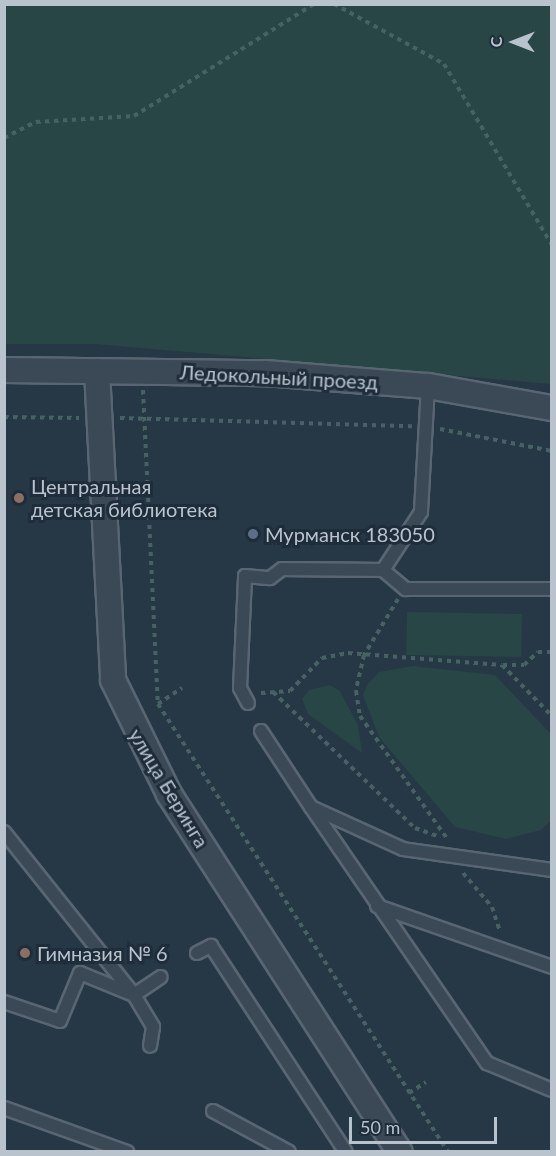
<!DOCTYPE html>
<meta charset="utf-8">
<style>
body{margin:0}
#map{position:relative;width:556px;height:1156px;overflow:hidden;background:#263746;font-family:Lato,sans-serif}
div>[style]{position:absolute}
.green>*{inset:0;background:#284646;transform-origin:0 0}
.path>*{height:4px;margin-top:-2px;transform-origin:0;background:repeating-linear-gradient(90deg,#476262 0 4.5px,transparent 0 9px)}
.roads{filter:drop-shadow(2px 0 #596672) drop-shadow(-2px 0 #596672) drop-shadow(0 2px #596672) drop-shadow(0 -2px #596672)}
.service>*{height:12px;margin:-6px;padding:0 6px;transform-origin:6px;border-radius:6px;background:#3b4855}
.minor>*{height:24px;margin:-12px;padding:0 12px;transform-origin:12px;border-radius:12px;background:#3b4855}
.dots>*{width:16px;height:16px;translate:-50% -50%;box-sizing:border-box;border:3px solid #1f2d3a;border-radius:50%}
span{translate:-50% -50%;white-space:nowrap;text-align:center;line-height:1.15;-webkit-text-stroke:6px #1f2d3a;paint-order:stroke}
.street-label{font-size:20px;color:#b8c3ce}
.poi-label{font-size:20px;color:#b8c3ce}
.left{translate:0 -50%;text-align:left}
.frame{position:absolute;inset:0;border:6px solid #b8c3ce;pointer-events:none}
.north{position:absolute;left:484px;top:12px;width:60px;height:60px;-webkit-text-stroke:4px #1f2d3a;paint-order:stroke;rotate:270deg;font-size:16px;font-weight:700;line-height:24px;text-align:center;color:#b8c3ce}
.north::after{content:'';display:block;margin:auto;width:21px;height:27px;background:#b8c3ce;clip-path:polygon(50% 0,100% 100%,50% 72%,0 100%)}
.scale{position:absolute;left:349px;top:1117px;width:148px;height:27px;box-sizing:border-box;border:3px solid #b8c3ce;border-top:0;padding-left:8px;font-size:18px;line-height:21px;white-space:nowrap;color:#b8c3ce;-webkit-text-stroke:4px #1f2d3a;paint-order:stroke}
</style>
<div id="map">
<div class="green">
<div style="clip-path:polygon(4px 5px,551px 5px,551px 384px,95px 344px,5px 344px)"></div>
<div style="left:407px;top:612px;width:115px;height:43px;rotate:1deg"></div>
<div style="clip-path:polygon(413px 666px,495px 675px,551px 734px,551px 820px,541px 830px,506px 839px,455px 827px,379px 737px,363px 695px,367px 685px,379px 672px)"></div>
<div style="clip-path:polygon(330px 685px,340px 691px,358px 725px,362px 753px,308px 714px,302px 699px,309px 690px)"></div>
</div>
<div class="path">
<div style="left:334px;top:4px;width:125px;rotate:28.6deg"></div>
<div style="left:444px;top:64px;width:211px;rotate:59.2deg"></div>
<div style="left:4px;top:138px;width:36px;rotate:-27deg"></div>
<div style="left:36px;top:122px;width:98px;rotate:-3.5deg"></div>
<div style="left:134px;top:116px;width:212px;rotate:-31.9deg"></div>
<div style="left:143px;top:390px;width:314px;rotate:87.3deg"></div>
<div style="left:158px;top:704px;width:29px;rotate:-34deg"></div>
<div style="left:4px;top:417px;width:75px;rotate:0.8deg"></div>
<div style="left:120px;top:418px;width:292px;rotate:1.6deg"></div>
<div style="left:440px;top:429px;width:114px;rotate:11.1deg"></div>
<div style="left:398px;top:599px;width:66px;rotate:121.3deg"></div>
<div style="left:364px;top:655px;width:37px;rotate:103deg"></div>
<div style="left:356px;top:691px;width:25px;rotate:81deg"></div>
<div style="left:360px;top:716px;width:152px;rotate:54.6deg"></div>
<div style="left:503px;top:665px;width:21px"></div>
<div style="left:524px;top:665px;width:19px;rotate:-43deg"></div>
<div style="left:538px;top:652px;width:14px"></div>
<div style="left:273px;top:692px;width:197px;rotate:43.8deg"></div>
<div style="left:415px;top:828px;width:27px;rotate:20deg"></div>
<div style="left:261px;top:693px;width:29px;rotate:-4deg"></div>
<div style="left:290px;top:691px;width:46px;rotate:-45.9deg"></div>
<div style="left:322px;top:658px;width:26px;rotate:-11deg"></div>
<div style="left:348px;top:653px;width:154px;rotate:4.5deg"></div>
<div style="left:502px;top:665px;width:71px;rotate:45.6deg"></div>
<div style="left:158px;top:704px;width:534px;rotate:57.08deg"></div>
<div style="left:463px;top:873px;width:45px;rotate:49.5deg"></div>
<div style="left:492px;top:907px;width:26px;rotate:72deg"></div>
<div style="left:409px;top:1093px;width:20px;rotate:-33deg"></div>
</div>
<div class="roads">
<div class="service">
<div style="left:428px;top:386px;width:126px;rotate:93.2deg"></div>
<div style="left:421px;top:512px;width:69px;rotate:123.2deg"></div>
<div style="left:383px;top:570px;width:30px;rotate:40deg"></div>
<div style="left:406px;top:589px;width:146px"></div>
<div style="left:248px;top:703px;width:17px;rotate:-118deg"></div>
<div style="left:240px;top:688px;width:112px;rotate:-87.4deg"></div>
<div style="left:245px;top:576px;width:25px;rotate:5deg"></div>
<div style="left:270px;top:578px;width:15px;rotate:-37deg"></div>
<div style="left:282px;top:569px;width:101px;rotate:0.6deg"></div>
<div style="left:261px;top:731px;width:91px;rotate:56.7deg"></div>
<div style="left:4px;top:832px;width:208px;rotate:51.4deg"></div>
<div style="left:134px;top:995px;width:32px;rotate:-34deg"></div>
<div style="left:552px;top:870px;width:150px;rotate:-172deg"></div>
<div style="left:403px;top:849px;width:101px;rotate:-155.5deg"></div>
<div style="left:311px;top:807px;width:311px;rotate:55.5deg"></div>
<div style="left:487px;top:1063px;width:70px;rotate:22.6deg"></div>
<div style="left:377px;top:906px;width:185px;rotate:19.2deg"></div>
<div style="left:197px;top:953px;width:16px;rotate:-27deg"></div>
<div style="left:211px;top:946px;width:246px;rotate:56.8deg"></div>
<div style="left:4px;top:1002px;width:59px;rotate:18.7deg"></div>
<div style="left:60px;top:1021px;width:52px;rotate:-67.4deg"></div>
<div style="left:80px;top:973px;width:58px;rotate:22.2deg"></div>
<div style="left:134px;top:995px;width:37px;rotate:59deg"></div>
<div style="left:153px;top:1027px;width:19px;rotate:99deg"></div>
<div style="left:4px;top:1108px;width:131px;rotate:19.7deg"></div>
<div style="left:213px;top:1111px;width:86px;rotate:28.3deg"></div>
</div>
<div class="minor">
<div style="left:4px;top:370px;width:261px;rotate:0.7deg"></div>
<div style="left:265px;top:373px;width:164px;rotate:4.6deg"></div>
<div style="left:428px;top:386px;width:126px;rotate:10.1deg"></div>
<div style="left:97px;top:371px;width:309px;rotate:87deg"></div>
<div style="left:113px;top:680px;width:127px;rotate:63.8deg"></div>
<div style="left:169px;top:794px;width:426px;rotate:57.2deg"></div>
</div>
</div>
<div class="dots">
<div style="left:19px;top:498px;background:#8d6e63"></div>
<div style="left:253px;top:534px;background:#5c6f8a"></div>
<div style="left:25px;top:953px;background:#8d6e63"></div>
</div>
<div class="street-label">
<span style="left:279px;top:377px;rotate:3deg">Ледокольный проезд</span>
<span style="left:169px;top:788px;rotate:59deg">улица Беринга</span>
</div>
<div class="poi-label">
<span class="left" style="left:31px;top:498px">Центральная<br>детская библиотека</span>
<span class="left" style="left:265px;top:534px">Мурманск 183050</span>
<span class="left" style="left:37px;top:953px">Гимназия № 6</span>
</div>
<div class="frame"></div>
<div class="north">С</div>
<div class="scale">50 m</div>
</div>
